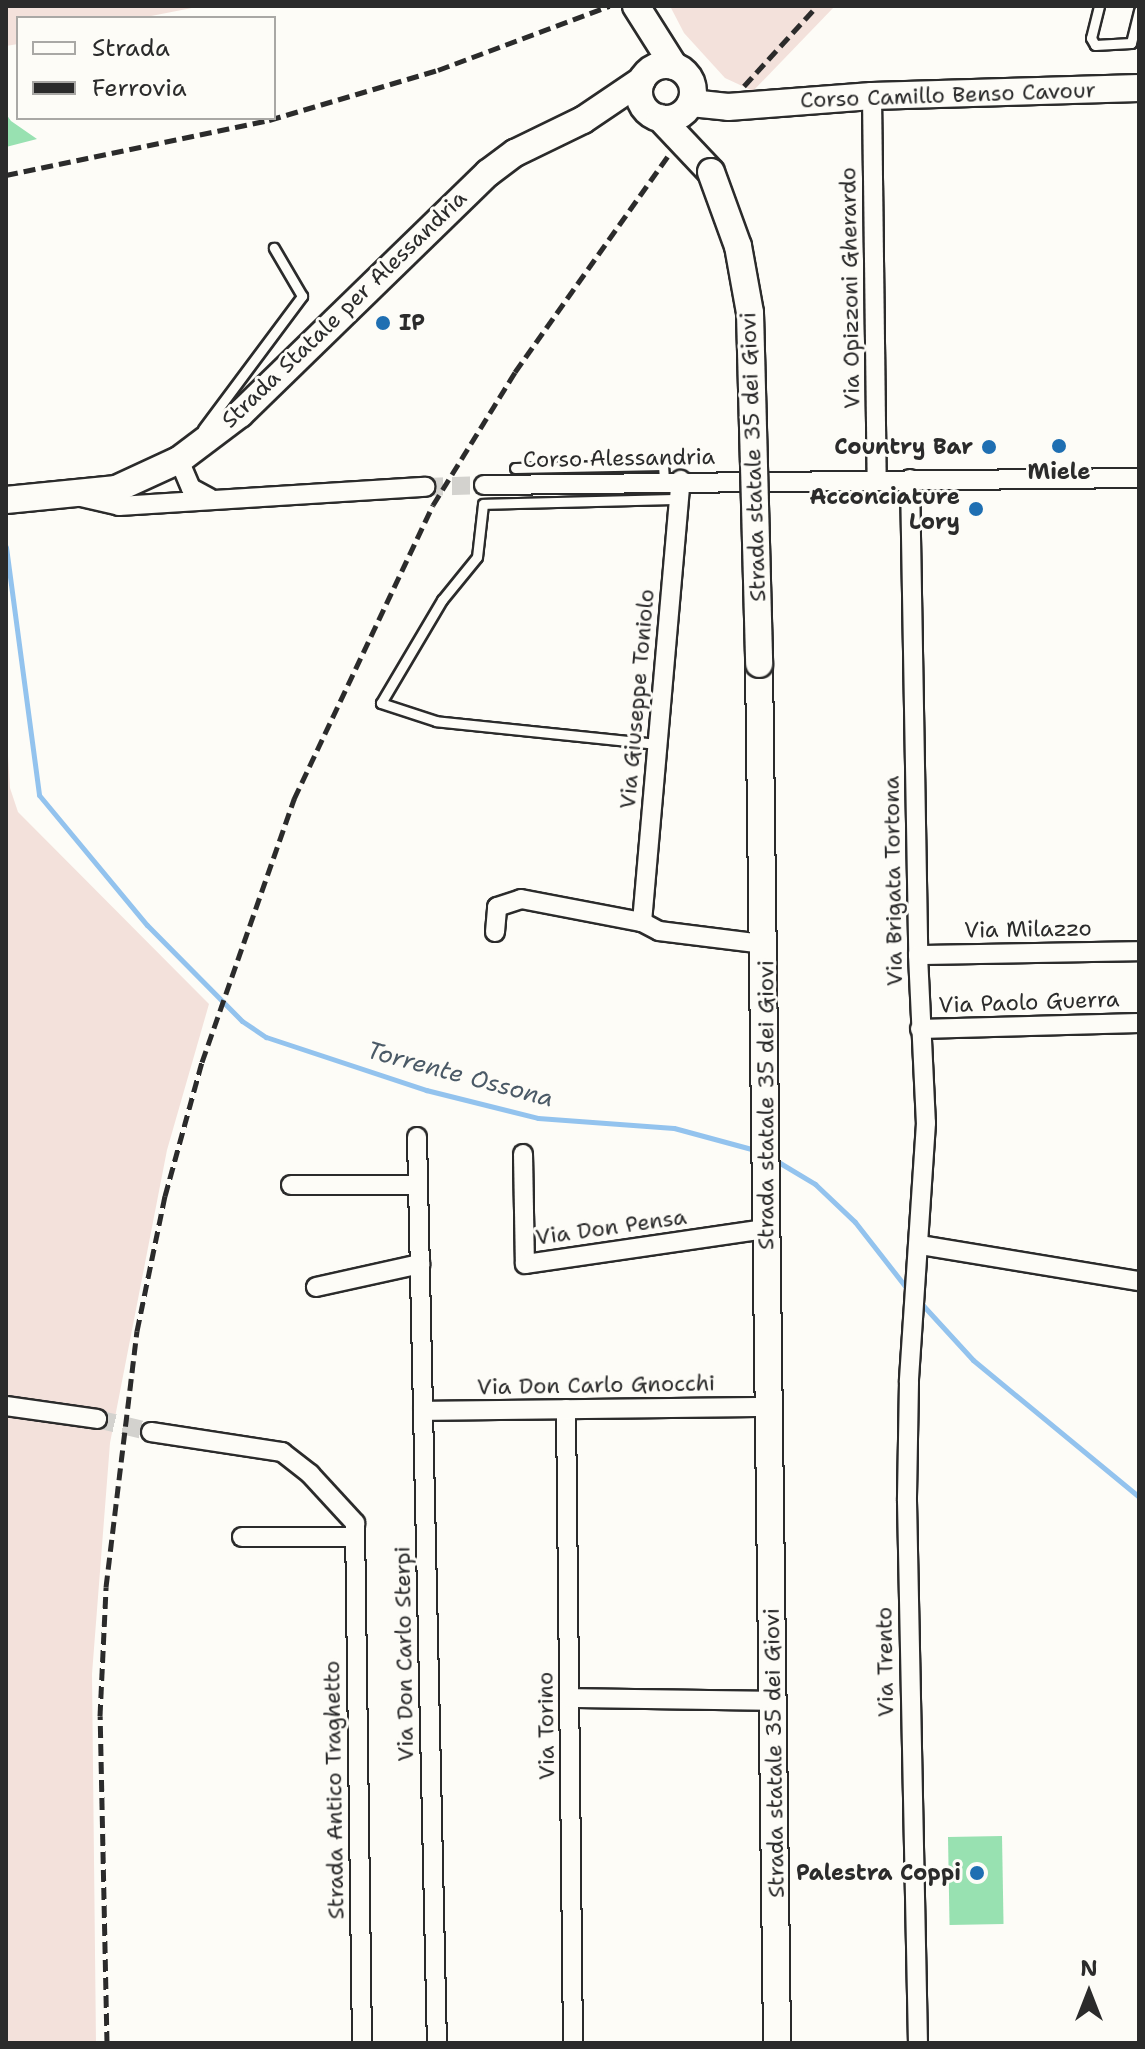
<!DOCTYPE html>
<style>
body{margin:0}
#map{position:relative;width:1145px;height:2049px;overflow:hidden;background:#fdfcf7;font-family:"Shantell Sans",sans-serif}
div>[style]{position:absolute}
.built>*{inset:0;background:#f3e1db}
.green>*{inset:0;background:#98e1b1;transform-origin:0 0}
.stream>*{height:5px;margin:-2.5px;padding:0 2.5px;transform-origin:2.5px;border-radius:2.5px;background:#93c3ee}
.street-tunnel>*{height:18px;margin-top:-9px;transform-origin:0;background:repeating-linear-gradient(90deg,#d3d2ce 0 18px,transparent 0 27px)}
.roads{filter:drop-shadow(2px 0 #2b2b2b) drop-shadow(-2px 0 #2b2b2b) drop-shadow(0 2px #2b2b2b) drop-shadow(0 -2px #2b2b2b)}
.lane>*{height:9px;margin:-4.5px;padding:0 4.5px;transform-origin:4.5px;border-radius:4.5px;background:#fdfcf7}
.street>*{height:18px;margin:-9px;padding:0 9px;transform-origin:9px;border-radius:9px;background:#fdfcf7}
.secondary>*{height:26px;margin:-13px;padding:0 13px;transform-origin:13px;border-radius:13px;background:#fdfcf7}
.secondary>.ring{margin:-13px;padding:0;box-sizing:content-box;background:none;border:26px solid #fdfcf7;border-radius:50%}
.rail>*{height:5px;margin-top:-2.5px;transform-origin:0;background:repeating-linear-gradient(90deg,#2b2b2b 0 12px,transparent 0 18px)}
.bridges{filter:drop-shadow(2px 0 #2b2b2b) drop-shadow(-2px 0 #2b2b2b) drop-shadow(0 2px #2b2b2b) drop-shadow(0 -2px #2b2b2b)}
.secondary-bridge>*{height:26px;margin:-13px;padding:0 13px;transform-origin:13px;border-radius:13px;background:#fdfcf7}
.dots>*{width:22px;height:22px;translate:-50% -50%;box-sizing:border-box;border:4px solid #fdfcf7;border-radius:50%}
span{translate:-50% -50%;white-space:nowrap;text-align:center;line-height:1.15;-webkit-text-stroke:6px #fdfcf7;paint-order:stroke}
.street-label{font-size:22px;color:#2b2b2b}
.poi-label{font-size:22px;color:#2b2b2b;font-weight:700}
.left{translate:0 -50%;text-align:left}
.right{translate:-100% -50%;text-align:right}
.water-label{font-size:24px;color:#4a5966;font-style:italic}
.frame{position:absolute;inset:0;border:8px solid #2b2b2b;pointer-events:none}
.legend{position:absolute;left:16px;top:16px;width:260px;height:104px;box-sizing:border-box;background:#fdfcf7;border:2px solid #a9a8a5;margin:0;padding:10px 14px;list-style:none;font-size:24px;color:#2b2b2b}
.legend li{display:flex;align-items:center;gap:16px;height:40px}
.legend b{width:40px;border:2px solid #a9a8a5}
.north{position:absolute;left:1049px;top:1953px;width:80px;height:80px;-webkit-text-stroke:6px #fdfcf7;paint-order:stroke;rotate:0deg;font-size:22px;font-weight:700;line-height:32px;text-align:center;color:#2b2b2b}
.north::after{content:'';display:block;margin:auto;width:28px;height:36px;background:#2b2b2b;clip-path:polygon(50% 0,100% 100%,50% 72%,0 100%)}
</style>
<div id="map">
<div class="built">
<div style="clip-path:polygon(6px 6px,202px 6px,141px 18px,18px 18px,18px 44px,6px 46px)"></div>
<div style="clip-path:polygon(670px 6px,835px 6px,753px 91px,725px 78px,684px 33px)"></div>
<div style="clip-path:polygon(6px 723px,10px 788px,18px 812px,209px 1004px,167px 1150px,110px 1443px,92px 1674px,96px 2043px,6px 2043px)"></div>
</div>
<div class="green">
<div style="clip-path:polygon(6px 114px,11px 121px,37px 139px,6px 147px)"></div>
<div style="left:1002px;top:1836px;width:88px;height:54px;rotate:89deg"></div>
</div>
<div class="stream">
<div style="left:6px;top:547px;width:250px;rotate:82.4deg"></div>
<div style="left:39px;top:795px;width:169px;rotate:50.3deg"></div>
<div style="left:147px;top:925px;width:135px;rotate:45.3deg"></div>
<div style="left:242px;top:1021px;width:29px;rotate:34deg"></div>
<div style="left:266px;top:1037px;width:169px;rotate:18.3deg"></div>
<div style="left:426px;top:1090px;width:115px;rotate:14deg"></div>
<div style="left:538px;top:1118px;width:136px;rotate:4.2deg"></div>
<div style="left:674px;top:1128px;width:84px;rotate:15.2deg"></div>
<div style="left:775px;top:1160px;width:47px;rotate:31deg"></div>
<div style="left:815px;top:1184px;width:55px;rotate:43.5deg"></div>
<div style="left:855px;top:1222px;width:88px;rotate:52deg"></div>
<div style="left:919px;top:1301px;width:80px;rotate:47.5deg"></div>
<div style="left:973px;top:1360px;width:215px;rotate:39.5deg"></div>
</div>
<div class="street-tunnel">
<div style="left:425px;top:487px;width:59px;rotate:-1.9deg"></div>
<div style="left:97px;top:1419px;width:56px;rotate:13.5deg"></div>
</div>
<div class="roads">
<div class="lane">
<div style="left:1099px;top:6px;width:33px;rotate:104deg"></div>
<div style="left:1091px;top:38px;width:8px;rotate:60deg"></div>
<div style="left:1095px;top:45px;width:36px;rotate:-3deg"></div>
<div style="left:1131px;top:43px;width:34px;rotate:-76deg"></div>
<div style="left:203px;top:429px;width:166px;rotate:-53.3deg"></div>
<div style="left:302px;top:296px;width:56px;rotate:-120.3deg"></div>
<div style="left:515px;top:468px;width:148px;rotate:-1.2deg"></div>
<div style="left:663px;top:465px;width:15px;rotate:86deg"></div>
<div style="left:657px;top:744px;width:222px;rotate:-174.1deg"></div>
<div style="left:436px;top:721px;width:58px;rotate:-161.9deg"></div>
<div style="left:381px;top:703px;width:120px;rotate:-59.4deg"></div>
<div style="left:442px;top:600px;width:55px;rotate:-50.9deg"></div>
<div style="left:477px;top:557px;width:53px;rotate:-83.5deg"></div>
<div style="left:483px;top:504px;width:196px;rotate:-1.5deg"></div>
</div>
<div class="street">
<div style="left:872px;top:96px;width:384px;rotate:89.3deg"></div>
<div style="left:179px;top:460px;width:30px;rotate:67deg"></div>
<div style="left:191px;top:488px;width:21px;rotate:28deg"></div>
<div style="left:910px;top:479px;width:476px;rotate:89deg"></div>
<div style="left:918px;top:955px;width:168px;rotate:87.3deg"></div>
<div style="left:926px;top:1123px;width:260px;rotate:93.8deg"></div>
<div style="left:909px;top:1382px;width:119px;rotate:91deg"></div>
<div style="left:907px;top:1501px;width:542px;rotate:88.84deg"></div>
<div style="left:484px;top:485px;width:655px;rotate:-0.61deg"></div>
<div style="left:81px;top:497px;width:39px;rotate:13deg"></div>
<div style="left:119px;top:506px;width:307px;rotate:-3.6deg"></div>
<div style="left:642px;top:922px;width:444px;rotate:-85deg"></div>
<div style="left:495px;top:932px;width:25px;rotate:-85deg"></div>
<div style="left:497px;top:907px;width:25px;rotate:-18deg"></div>
<div style="left:521px;top:899px;width:123px;rotate:10.8deg"></div>
<div style="left:642px;top:922px;width:19px;rotate:28deg"></div>
<div style="left:659px;top:931px;width:106px;rotate:7.1deg"></div>
<div style="left:918px;top:955px;width:221px;rotate:-1deg"></div>
<div style="left:920px;top:1029px;width:219px;rotate:-1.6deg"></div>
<div style="left:417px;top:1137px;width:906px;rotate:88.74deg"></div>
<div style="left:523px;top:1154px;width:110px;rotate:89deg"></div>
<div style="left:525px;top:1264px;width:244px;rotate:-8.3deg"></div>
<div style="left:291px;top:1185px;width:127px"></div>
<div style="left:921px;top:1245px;width:221px;rotate:9.4deg"></div>
<div style="left:316px;top:1287px;width:107px;rotate:-12.5deg"></div>
<div style="left:6px;top:1406px;width:92px;rotate:8.1deg"></div>
<div style="left:566px;top:1409px;width:634px;rotate:89.37deg"></div>
<div style="left:423px;top:1411px;width:346px;rotate:-0.7deg"></div>
<div style="left:151px;top:1432px;width:133px;rotate:8.7deg"></div>
<div style="left:282px;top:1452px;width:36px;rotate:38deg"></div>
<div style="left:310px;top:1474px;width:67px;rotate:47.4deg"></div>
<div style="left:355px;top:1523px;width:520px;rotate:89.23deg"></div>
<div style="left:242px;top:1537px;width:113px"></div>
<div style="left:569px;top:1698px;width:205px;rotate:0.8deg"></div>
</div>
<div class="secondary">
<div style="left:636px;top:6px;width:71px;rotate:57.7deg"></div>
<div class="ring" style="left:639px;top:65px;width:28px;height:28px"></div>
<div style="left:691px;top:103px;width:37px;rotate:6deg"></div>
<div style="left:728px;top:107px;width:144px;rotate:-4.4deg"></div>
<div style="left:872px;top:96px;width:267px;rotate:-1.7deg"></div>
<div style="left:660px;top:118px;width:74px;rotate:46.6deg"></div>
<div style="left:6px;top:500px;width:111px;rotate:-5.7deg"></div>
<div style="left:116px;top:489px;width:69px;rotate:-24.7deg"></div>
<div style="left:179px;top:460px;width:76px;rotate:-37deg"></div>
<div style="left:240px;top:414px;width:346px;rotate:-44.2deg"></div>
<div style="left:488px;top:173px;width:34px;rotate:-37deg"></div>
<div style="left:515px;top:153px;width:76px;rotate:-25.9deg"></div>
<div style="left:583px;top:120px;width:71px;rotate:-34.1deg"></div>
<div style="left:759px;top:664px;width:1379px;rotate:89.25deg"></div>
</div>
</div>
<div class="rail">
<div style="left:744px;top:86px;width:108px;rotate:-47.6deg"></div>
<div style="left:6px;top:175px;width:269px;rotate:-11.8deg"></div>
<div style="left:269px;top:120px;width:176px;rotate:-16.5deg"></div>
<div style="left:438px;top:70px;width:183px;rotate:-20.5deg"></div>
<div style="left:107px;top:2043px;width:327px;rotate:-91.2deg"></div>
<div style="left:100px;top:1716px;width:129px;rotate:-87.3deg"></div>
<div style="left:106px;top:1587px;width:258px;rotate:-83.1deg"></div>
<div style="left:137px;top:1331px;width:138px;rotate:-78.3deg"></div>
<div style="left:165px;top:1196px;width:139px;rotate:-74.6deg"></div>
<div style="left:202px;top:1062px;width:279px;rotate:-70.7deg"></div>
<div style="left:294px;top:799px;width:325px;rotate:-64.7deg"></div>
<div style="left:433px;top:505px;width:156px;rotate:-58.3deg"></div>
<div style="left:515px;top:372px;width:265px;rotate:-54.7deg"></div>
</div>
<div class="bridges">
<div class="secondary-bridge">
<div style="left:711px;top:172px;width:79px;rotate:70deg"></div>
<div style="left:738px;top:246px;width:68px;rotate:79.8deg"></div>
<div style="left:750px;top:313px;width:351px;rotate:88.5deg"></div>
</div>
</div>
<div class="dots">
<div style="left:383px;top:323px;background:#1f6fb2"></div>
<div style="left:1059px;top:446px;background:#1f6fb2"></div>
<div style="left:989px;top:447px;background:#1f6fb2"></div>
<div style="left:976px;top:509px;background:#1f6fb2"></div>
<div style="left:977px;top:1873px;background:#1f6fb2"></div>
</div>
<div class="street-label">
<span style="left:948px;top:95px;rotate:-2deg">Corso Camillo Benso Cavour</span>
<span style="left:850px;top:288px;rotate:-91deg">Via Opizzoni Gherardo</span>
<span style="left:344px;top:309px;rotate:-44deg">Strada Statale per Alessandria</span>
<span style="left:753px;top:457px;rotate:-92deg">Strada statale 35 dei Giovi</span>
<span style="left:619px;top:458px;rotate:-1deg">Corso Alessandria</span>
<span style="left:637px;top:699px;rotate:-85deg">Via Giuseppe Toniolo</span>
<span style="left:893px;top:881px;rotate:-91deg">Via Brigata Tortona</span>
<span style="left:1028px;top:929px;rotate:-1deg">Via Milazzo</span>
<span style="left:1029px;top:1002px;rotate:-2deg">Via Paolo Guerra</span>
<span style="left:766px;top:1105px;rotate:-90deg">Strada statale 35 dei Giovi</span>
<span style="left:611px;top:1227px;rotate:-8deg">Via Don Pensa</span>
<span style="left:596px;top:1385px;rotate:-1deg">Via Don Carlo Gnocchi</span>
<span style="left:404px;top:1654px;rotate:-91deg">Via Don Carlo Sterpi</span>
<span style="left:885px;top:1662px;rotate:-91deg">Via Trento</span>
<span style="left:546px;top:1726px;rotate:-91deg">Via Torino</span>
<span style="left:774px;top:1753px;rotate:-91deg">Strada statale 35 dei Giovi</span>
<span style="left:334px;top:1790px;rotate:-91deg">Strada Antico Traghetto</span>
</div>
<div class="poi-label">
<span class="left" style="left:399px;top:323px">IP</span>
<span class="right" style="left:973px;top:447px">Country Bar</span>
<span style="left:1059px;top:472px">Miele</span>
<span class="right" style="left:960px;top:509px">Acconciature<br>Lory</span>
<span class="right" style="left:961px;top:1873px">Palestra Coppi</span>
</div>
<div class="water-label">
<span style="left:460px;top:1075px;rotate:15deg">Torrente Ossona</span>
</div>
<div class="frame"></div>
<ul class="legend">
<li><b style="height:10px;background:#fdfcf7"></b>Strada</li>
<li><b style="height:10px;background:#2b2b2b"></b>Ferrovia</li>
</ul>
<div class="north">N</div>
</div>
